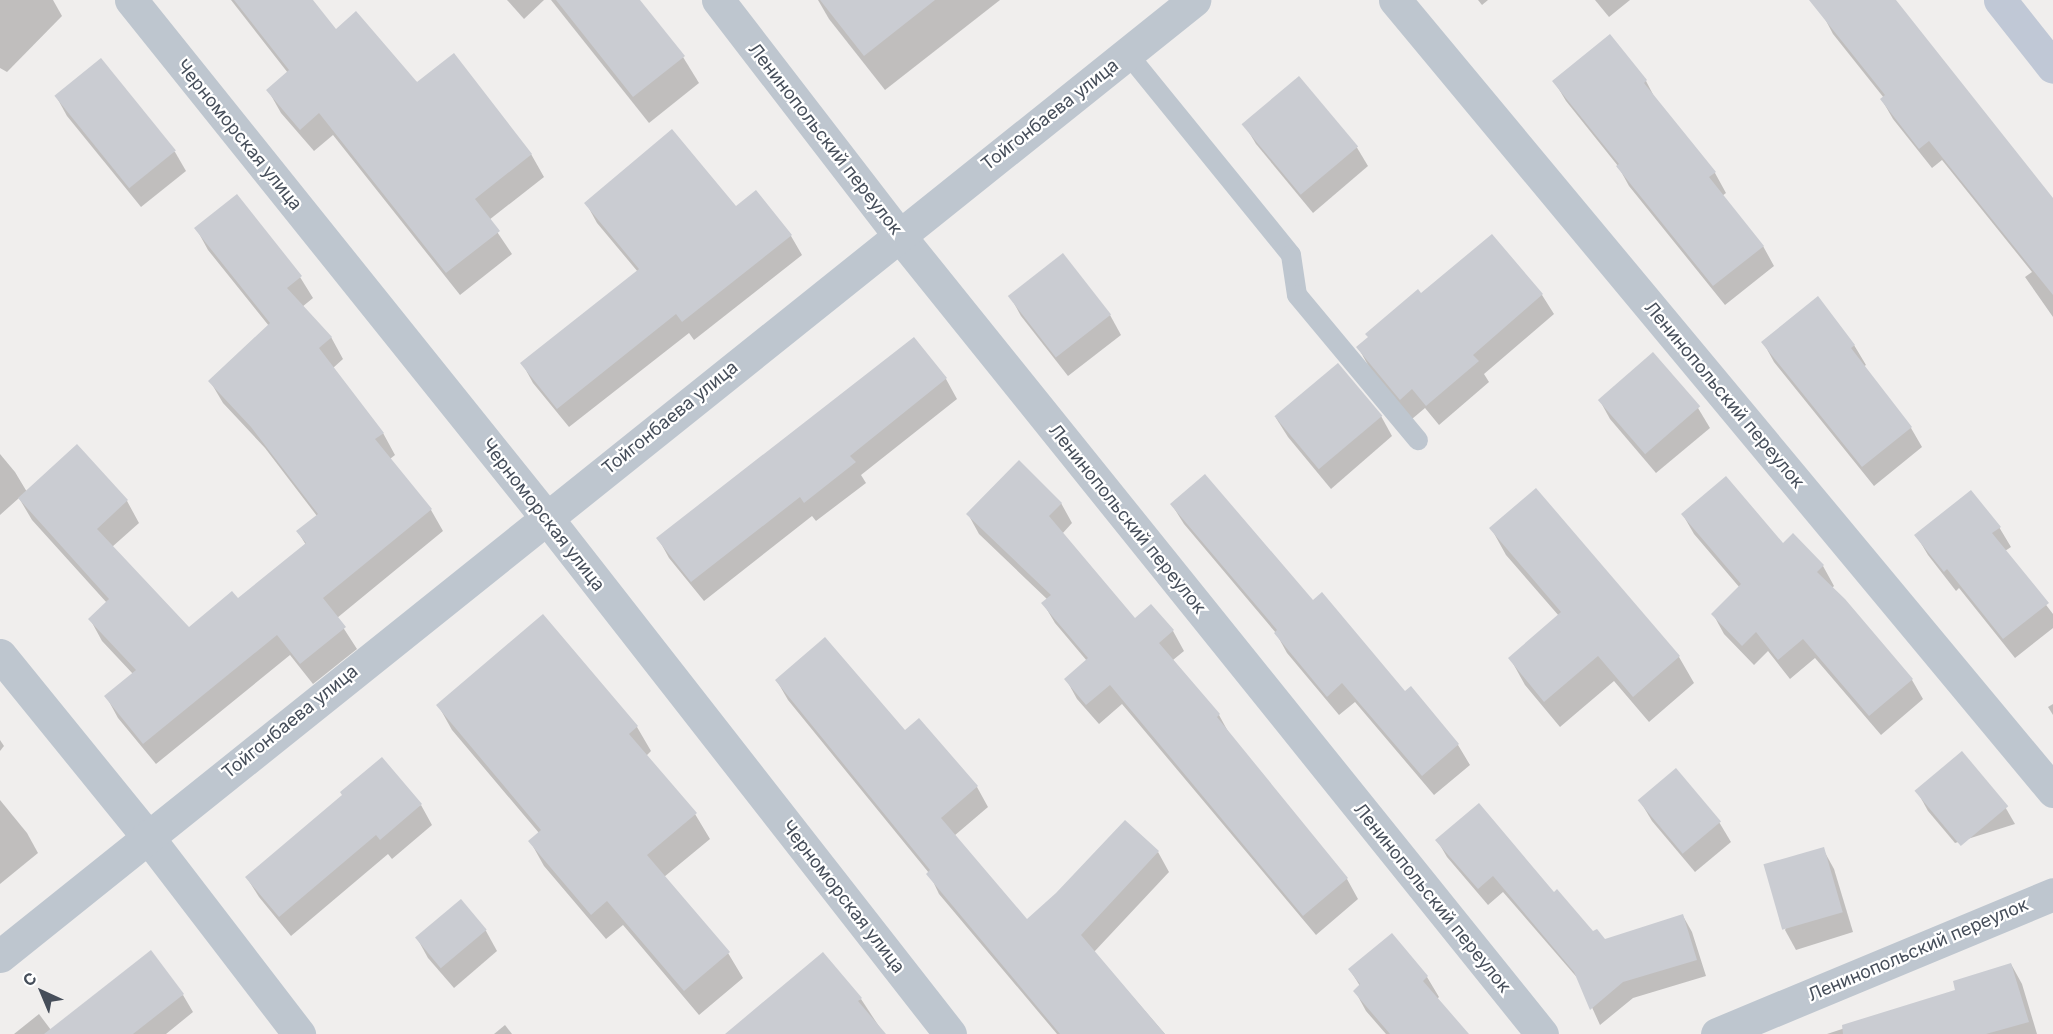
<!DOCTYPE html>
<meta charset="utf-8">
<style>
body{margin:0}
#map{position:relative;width:2053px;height:1034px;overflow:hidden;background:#f0eeed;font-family:Inter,sans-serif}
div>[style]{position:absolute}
.shadow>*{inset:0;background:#0003}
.building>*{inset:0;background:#caccd2;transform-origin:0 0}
.lane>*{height:20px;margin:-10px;padding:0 10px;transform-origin:10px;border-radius:10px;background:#bec6cf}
.street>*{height:33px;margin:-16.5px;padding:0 16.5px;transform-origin:16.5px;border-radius:16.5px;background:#bec6cf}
.secondary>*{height:33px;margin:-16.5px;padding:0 16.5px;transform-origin:16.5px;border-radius:16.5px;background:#c0c8d6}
span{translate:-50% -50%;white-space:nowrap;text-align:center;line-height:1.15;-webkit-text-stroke:4.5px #fff;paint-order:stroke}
.street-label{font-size:18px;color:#464e5a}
.north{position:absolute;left:12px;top:962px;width:60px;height:60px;-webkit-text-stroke:4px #fff;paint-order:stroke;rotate:316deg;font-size:16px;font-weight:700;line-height:24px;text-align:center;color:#464e5a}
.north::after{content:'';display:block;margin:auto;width:21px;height:27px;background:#464e5a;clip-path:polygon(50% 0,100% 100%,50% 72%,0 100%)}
</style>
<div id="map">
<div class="shadow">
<div style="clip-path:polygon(0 0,53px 0,62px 16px,7px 72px,0 68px)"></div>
<div style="clip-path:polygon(231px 0,311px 0,336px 31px,531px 154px,544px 177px,489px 220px,512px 254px,460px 295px,333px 135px,314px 151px,281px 113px,268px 90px,288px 73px)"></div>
<div style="clip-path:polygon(507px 0,544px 0,524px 19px)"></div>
<div style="clip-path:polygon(551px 0,638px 0,683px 57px,699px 83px,649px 123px)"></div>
<div style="clip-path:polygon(818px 0,1000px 0,885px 90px,829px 19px)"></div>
<div style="clip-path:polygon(1478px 0,1488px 0,1482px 5px)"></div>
<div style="clip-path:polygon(1595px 0,1630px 0,1609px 17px)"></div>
<div style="clip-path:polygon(1815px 0,1895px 0,2053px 203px,2053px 317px,2025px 277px,2032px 272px,1942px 160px,1932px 168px,1893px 119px,1882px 100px,1884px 98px,1833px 34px)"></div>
<div style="clip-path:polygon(1554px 81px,1646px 81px,1657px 102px,1715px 173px,1726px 193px,1722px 196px,1763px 246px,1774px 266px,1725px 305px,1629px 186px,1618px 166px,1566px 101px)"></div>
<div style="clip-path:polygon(56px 96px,175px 152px,186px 171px,141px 207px,67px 116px)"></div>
<div style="clip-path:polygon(1244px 124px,1356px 146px,1368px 166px,1313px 213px,1256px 144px)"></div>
<div style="clip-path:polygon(586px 203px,736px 208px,791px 236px,802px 255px,694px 340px,689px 333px,569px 427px,533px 383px,522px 363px,638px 272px,597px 223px)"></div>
<div style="clip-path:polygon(196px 228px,300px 277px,313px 298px,302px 307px,331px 337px,343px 359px,333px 368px,383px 433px,395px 455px,390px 459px,431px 510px,443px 531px,337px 618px,357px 649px,313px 684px,290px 655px,156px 764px,118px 718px,106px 696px,133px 674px,102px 641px,90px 619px,107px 603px,32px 520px,19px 498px,0 515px,0 454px,15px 472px,27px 492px,76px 446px,127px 501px,139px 523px,112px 547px,189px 629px,237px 600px,306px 545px,298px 532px,317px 516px,265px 448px,223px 403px,210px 381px,269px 326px,208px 250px)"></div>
<div style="clip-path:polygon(1062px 255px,1110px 315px,1121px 335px,1068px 376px,1021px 316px,1010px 296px)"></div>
<div style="clip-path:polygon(1542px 295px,1554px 314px,1484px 374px,1489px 382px,1439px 425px,1425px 408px,1412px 419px,1369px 367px,1358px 347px,1421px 296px)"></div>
<div style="clip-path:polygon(914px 339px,946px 379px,957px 399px,861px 475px,866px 483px,816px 521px,812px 516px,704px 601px,669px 558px,658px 538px)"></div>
<div style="clip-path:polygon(1763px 342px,1854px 345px,1866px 365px,1863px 367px,1911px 428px,1922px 447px,1874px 486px,1774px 362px)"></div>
<div style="clip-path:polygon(1599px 399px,1698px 408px,1710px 428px,1656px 473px,1610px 419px)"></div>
<div style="clip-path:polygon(1381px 416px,1392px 436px,1331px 489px,1288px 437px,1276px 418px)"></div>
<div style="clip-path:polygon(1536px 490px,1679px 657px,1694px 683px,1649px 722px,1614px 681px,1560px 727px,1525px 685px,1510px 658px,1559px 616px,1506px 555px,1491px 528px)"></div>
<div style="clip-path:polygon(1061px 503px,1072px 523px,1062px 534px,1135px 620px,1173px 631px,1184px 651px,1173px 660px,1219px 715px,1230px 735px,1347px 879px,1358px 899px,1316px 935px,1122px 704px,1099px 724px,1077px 699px,1066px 679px,1087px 661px,1055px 623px,1043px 603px,1048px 600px,979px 534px,968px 514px)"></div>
<div style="clip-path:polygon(1172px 505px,1405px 693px,1410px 688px,1458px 745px,1470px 765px,1434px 795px,1355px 702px,1339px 715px,1287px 653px,1276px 633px,1184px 524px)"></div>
<div style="clip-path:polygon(1683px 515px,1783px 545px,1793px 536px,1823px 566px,1834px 586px,1832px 588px,1912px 680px,1923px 699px,1881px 735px,1815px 658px,1790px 679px,1768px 651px,1754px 665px,1724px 634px,1713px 614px,1740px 588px,1694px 534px)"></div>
<div style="clip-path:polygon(1999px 527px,2011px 547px,2005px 551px,2053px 614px,2053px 628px,2015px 658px,1959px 588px,1956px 591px,1928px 555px,1916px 535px)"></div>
<div style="clip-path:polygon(777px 681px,904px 732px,919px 720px,977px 787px,988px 807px,954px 836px,1026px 921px,1158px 852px,1169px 872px,1094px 952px,1165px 1034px,1057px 1034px,939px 894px,929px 873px,788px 700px)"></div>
<div style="clip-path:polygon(2053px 704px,2053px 715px,2048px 707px)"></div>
<div style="clip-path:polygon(438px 705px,637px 727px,651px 751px,646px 756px,695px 814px,710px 839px,664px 877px,728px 953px,743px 978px,699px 1015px,623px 925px,606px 939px,544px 866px,530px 841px,539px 833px,452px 730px)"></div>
<div style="clip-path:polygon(0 740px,4px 746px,0 751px)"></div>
<div style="clip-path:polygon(1676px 771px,1719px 822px,1731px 842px,1695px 872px,1652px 821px,1640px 801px)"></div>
<div style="clip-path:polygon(1917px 791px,2004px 805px,2015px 824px,1955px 843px,1928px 811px)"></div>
<div style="clip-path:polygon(0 800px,27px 833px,38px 853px,0 884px)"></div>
<div style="clip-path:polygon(421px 805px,432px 825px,392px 859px,388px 854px,291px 936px,259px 897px,247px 878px)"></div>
<div style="clip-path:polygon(1437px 840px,1554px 894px,1593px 933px,1605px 941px,1683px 916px,1692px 932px,1706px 976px,1633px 998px,1600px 1025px,1580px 981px,1503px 892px,1488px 905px,1447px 857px)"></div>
<div style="clip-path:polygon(1823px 849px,1834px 869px,1853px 932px,1796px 950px,1785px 930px)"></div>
<div style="clip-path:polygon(461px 901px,486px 931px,497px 951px,454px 988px,428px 958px,417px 938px)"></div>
<div style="clip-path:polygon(1392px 935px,1427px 977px,1439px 997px,1437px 999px,1467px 1034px,1386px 1034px,1366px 1011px,1355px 991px,1360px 986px,1350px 970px)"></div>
<div style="clip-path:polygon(2011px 964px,2022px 984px,2037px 1034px,1827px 1034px,1957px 991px)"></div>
<div style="clip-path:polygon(183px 995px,193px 1012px,166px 1034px,14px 1034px,39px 1014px,51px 1030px)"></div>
<div style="clip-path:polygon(861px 999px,884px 1034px,758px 1034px)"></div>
<div style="clip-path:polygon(505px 1025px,512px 1034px,494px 1034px)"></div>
</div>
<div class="building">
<div style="clip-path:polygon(234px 0,313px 0,336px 29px,356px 11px,417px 82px,454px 53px,532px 154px,475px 199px,500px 231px,446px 273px,319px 113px,300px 130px,266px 90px,289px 70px)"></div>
<div style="clip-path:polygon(556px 0,640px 0,685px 56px,633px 97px)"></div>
<div style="clip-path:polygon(820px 0,935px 0,864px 56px)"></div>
<div style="clip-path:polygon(1809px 0,1896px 0,2053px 198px,2053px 295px,1929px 141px,1919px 149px,1880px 99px,1885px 95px)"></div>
<div style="clip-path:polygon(1610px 34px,1647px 80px,1644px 83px,1716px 172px,1709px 177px,1764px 246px,1713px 286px,1616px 166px,1619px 164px,1552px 81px)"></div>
<div style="left:101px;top:58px;width:119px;height:60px;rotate:51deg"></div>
<div style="left:1299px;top:76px;width:92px;height:75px;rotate:50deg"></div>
<div style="clip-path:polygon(672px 129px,736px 206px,756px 190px,792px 235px,682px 322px,676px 314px,557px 409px,520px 363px,639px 269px,584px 203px)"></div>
<div style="clip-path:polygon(237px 194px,302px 276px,287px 288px,332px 337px,319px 348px,384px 433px,375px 439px,432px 509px,323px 598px,346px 627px,300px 664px,277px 635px,143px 744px,104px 696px,136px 670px,88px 619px,109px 599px,18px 498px,77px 444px,128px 500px,97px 529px,189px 627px,232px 591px,238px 598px,306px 543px,296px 531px,318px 514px,251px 427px,208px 381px,270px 323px,194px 228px)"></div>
<div style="clip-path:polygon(1492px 234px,1543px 294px,1473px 355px,1479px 361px,1426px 406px,1412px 389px,1400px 400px,1356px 347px,1368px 337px,1365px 334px,1418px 289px,1421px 293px)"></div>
<div style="left:1063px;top:253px;width:78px;height:70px;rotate:52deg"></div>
<div style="clip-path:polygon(1818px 296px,1855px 345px,1851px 348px,1912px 427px,1862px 467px,1761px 342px)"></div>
<div style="clip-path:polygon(914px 337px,947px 378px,850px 456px,856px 462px,804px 503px,800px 497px,691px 582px,656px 538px)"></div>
<div style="left:1653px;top:352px;width:72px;height:73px;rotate:49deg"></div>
<div style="left:1338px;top:363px;width:69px;height:83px;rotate:50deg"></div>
<div style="clip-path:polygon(1019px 460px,1062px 503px,1049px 516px,1135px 618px,1151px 604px,1174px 630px,1159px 643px,1220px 714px,1217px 717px,1348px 878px,1303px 916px,1110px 685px,1086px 705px,1064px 679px,1088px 658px,1041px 603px,1051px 595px,966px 514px)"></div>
<div style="clip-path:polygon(1205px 474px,1313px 600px,1322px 592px,1405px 691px,1411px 686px,1459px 744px,1422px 776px,1342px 683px,1327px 697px,1274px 633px,1277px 630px,1170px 504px)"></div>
<div style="clip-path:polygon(1726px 476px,1783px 543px,1793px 533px,1824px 565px,1817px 572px,1845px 599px,1913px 679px,1869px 716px,1803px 639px,1778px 660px,1756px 632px,1742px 646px,1711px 614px,1741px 584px,1681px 514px)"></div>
<div style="clip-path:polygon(1536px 488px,1680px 656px,1633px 697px,1598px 656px,1544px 702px,1508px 658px,1561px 612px,1489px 528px)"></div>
<div style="clip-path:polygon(1971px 490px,2001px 527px,1992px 533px,2049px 603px,2003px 639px,1947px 569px,1944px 572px,1914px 535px)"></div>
<div style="clip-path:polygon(543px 614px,638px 726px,629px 734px,697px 813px,647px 855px,730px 952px,684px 991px,607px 901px,591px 915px,528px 841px,541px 830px,436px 705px)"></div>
<div style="clip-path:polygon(825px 637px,905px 730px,919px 718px,978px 786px,941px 818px,1027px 919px,1056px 893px,1125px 820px,1159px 851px,1081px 935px,1165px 1034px,1060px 1034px,926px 874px,930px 870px,775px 680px)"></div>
<div style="left:1962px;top:751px;width:72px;height:62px;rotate:50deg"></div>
<div style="clip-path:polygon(382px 757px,422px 804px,380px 840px,376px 835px,279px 917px,245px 877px,342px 795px,340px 792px)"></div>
<div style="left:1676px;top:768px;width:70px;height:50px;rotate:50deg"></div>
<div style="clip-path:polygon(1479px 803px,1554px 892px,1557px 889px,1593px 931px,1597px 929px,1605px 939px,1683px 914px,1697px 960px,1623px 982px,1590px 1010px,1574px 972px,1493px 876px,1478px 889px,1435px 840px)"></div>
<div style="left:1824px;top:847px;width:68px;height:63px;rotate:74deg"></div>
<div style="left:461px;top:899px;width:40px;height:60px;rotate:50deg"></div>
<div style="clip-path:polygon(1392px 933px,1428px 976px,1423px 981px,1469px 1034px,1390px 1034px,1353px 991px,1360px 984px,1348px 969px)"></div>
<div style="clip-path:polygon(151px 950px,184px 994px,133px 1034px,44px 1034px)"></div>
<div style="clip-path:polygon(823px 952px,862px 998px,858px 1001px,886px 1034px,725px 1034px)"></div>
<div style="clip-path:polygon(2011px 963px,2029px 1022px,1986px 1034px,1843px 1034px,1842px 1025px,1955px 990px,1953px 981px)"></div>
</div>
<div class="lane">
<div style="left:1127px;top:53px;width:260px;rotate:50.9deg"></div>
<div style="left:1291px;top:255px;width:40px;rotate:81.5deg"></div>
<div style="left:1297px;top:295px;width:189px;rotate:50.2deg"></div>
</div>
<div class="street">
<div style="left:131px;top:0;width:663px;rotate:51.25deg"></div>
<div style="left:546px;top:517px;width:656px;rotate:51.99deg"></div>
<div style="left:718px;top:0;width:295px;rotate:52.4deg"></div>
<div style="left:898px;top:234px;width:1027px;rotate:51.17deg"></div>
<div style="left:1395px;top:0;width:1029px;rotate:50.24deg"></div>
<div style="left:0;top:655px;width:233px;rotate:50.9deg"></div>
<div style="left:147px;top:836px;width:250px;rotate:52.5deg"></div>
<div style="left:0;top:956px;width:1530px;rotate:-38.68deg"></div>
<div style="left:1717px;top:1034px;width:364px;rotate:-22.6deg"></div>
</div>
<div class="secondary">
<div style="left:2000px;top:0;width:85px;rotate:51.7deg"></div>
</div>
<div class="street-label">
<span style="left:1050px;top:115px;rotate:-38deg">Тойгонбаева улица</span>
<span style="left:239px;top:135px;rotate:51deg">Черноморская улица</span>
<span style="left:825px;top:139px;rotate:52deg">Ленинопольский переулок</span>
<span style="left:1724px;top:395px;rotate:50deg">Ленинопольский переулок</span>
<span style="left:670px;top:418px;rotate:-39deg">Тойгонбаева улица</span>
<span style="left:543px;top:515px;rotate:52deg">Черноморская улица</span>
<span style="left:1127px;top:519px;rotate:51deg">Ленинопольский переулок</span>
<span style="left:290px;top:722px;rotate:-39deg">Тойгонбаева улица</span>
<span style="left:843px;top:897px;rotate:52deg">Черноморская улица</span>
<span style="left:1432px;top:898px;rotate:51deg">Ленинопольский переулок</span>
<span style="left:1918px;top:950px;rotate:-23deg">Ленинопольский переулок</span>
</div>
<div class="north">С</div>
</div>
